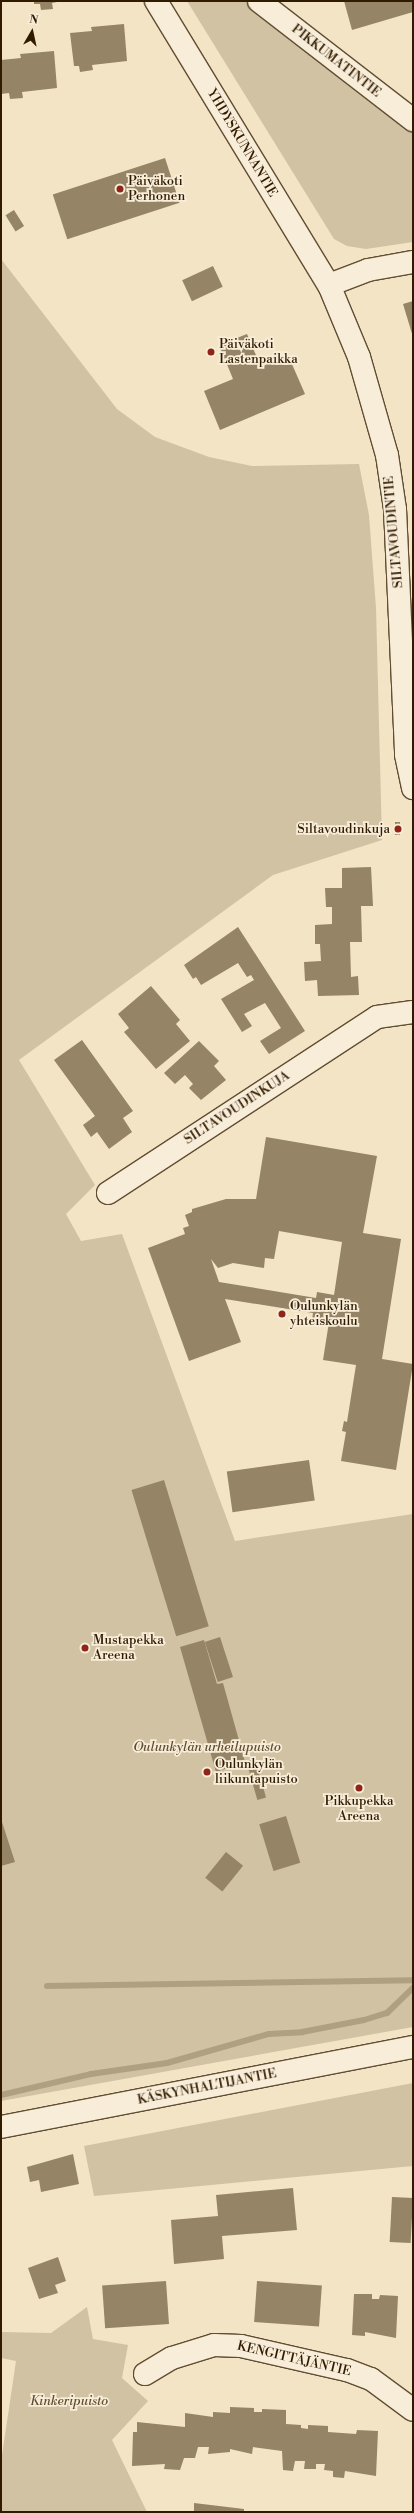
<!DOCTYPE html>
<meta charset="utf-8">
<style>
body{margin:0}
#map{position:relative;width:414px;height:2513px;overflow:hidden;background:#f2e4c5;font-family:"Libre Bodoni",serif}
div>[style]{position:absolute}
.green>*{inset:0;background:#d1c2a4}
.stream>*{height:6px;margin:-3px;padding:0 3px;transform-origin:3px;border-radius:3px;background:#b0a082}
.building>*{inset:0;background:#958466;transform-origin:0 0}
.roads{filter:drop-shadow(1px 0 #614d31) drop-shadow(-1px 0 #614d31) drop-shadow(0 1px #614d31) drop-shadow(0 -1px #614d31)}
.minor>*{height:22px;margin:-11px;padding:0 11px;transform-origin:11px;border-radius:11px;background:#f7edd9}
.secondary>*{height:22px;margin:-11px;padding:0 11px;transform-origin:11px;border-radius:11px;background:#f7edd9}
.dots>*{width:11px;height:11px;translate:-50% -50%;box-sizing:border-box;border:2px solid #f7edd9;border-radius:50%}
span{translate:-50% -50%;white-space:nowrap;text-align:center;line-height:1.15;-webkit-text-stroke:3.5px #f7edd9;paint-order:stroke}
.street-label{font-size:13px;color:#311b00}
.poi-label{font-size:13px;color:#311b00}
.left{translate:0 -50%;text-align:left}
.right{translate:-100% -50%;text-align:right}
.park-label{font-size:13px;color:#614d31;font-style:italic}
.frame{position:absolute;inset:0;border:2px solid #311b00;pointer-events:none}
.north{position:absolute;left:12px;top:12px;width:40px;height:40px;-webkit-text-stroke:3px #f7edd9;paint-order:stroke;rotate:9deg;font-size:11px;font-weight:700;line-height:16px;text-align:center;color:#311b00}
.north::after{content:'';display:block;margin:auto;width:14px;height:18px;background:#311b00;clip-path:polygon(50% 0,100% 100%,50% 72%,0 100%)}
</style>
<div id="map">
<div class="green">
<div style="clip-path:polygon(187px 1px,247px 1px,413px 128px,413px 242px,366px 249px,347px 246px,334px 239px)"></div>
<div style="clip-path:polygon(1px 259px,117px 409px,155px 437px,209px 457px,252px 466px,359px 464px,369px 515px,376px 608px,382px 840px,273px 875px,19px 1060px,95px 1185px,66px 1214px,81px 1241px,122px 1234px,235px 1541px,413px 1514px,413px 2027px,1px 2101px)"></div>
<div style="clip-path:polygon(413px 2083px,413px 2166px,94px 2196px,84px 2146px)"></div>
<div style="clip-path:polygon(87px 2307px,93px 2339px,128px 2345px,122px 2378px,148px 2401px,112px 2440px,147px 2512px,1px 2512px,1px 2462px,16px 2361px,1px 2358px,1px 2332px,51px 2333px)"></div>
</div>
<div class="stream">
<div style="left:47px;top:1986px;width:366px;rotate:-0.9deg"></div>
<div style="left:1px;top:2095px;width:92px;rotate:-13.1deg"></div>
<div style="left:91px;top:2074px;width:77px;rotate:-8.2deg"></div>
<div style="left:167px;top:2063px;width:106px;rotate:-15.9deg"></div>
<div style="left:269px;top:2034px;width:33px;rotate:-3deg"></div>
<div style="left:302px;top:2032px;width:63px;rotate:-11deg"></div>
<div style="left:364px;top:2020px;width:24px;rotate:-17deg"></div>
<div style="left:387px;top:2013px;width:36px;rotate:-44deg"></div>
</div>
<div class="building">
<div style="clip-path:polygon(34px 1px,57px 1px,57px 2px,52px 3px,53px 9px,41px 10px,40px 4px,34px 4px)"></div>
<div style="clip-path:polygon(344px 1px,413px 1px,413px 12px,352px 30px)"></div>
<div style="clip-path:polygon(124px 24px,127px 61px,92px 65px,93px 70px,80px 72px,79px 66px,74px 66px,70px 33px,92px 31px,91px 27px)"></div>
<div style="clip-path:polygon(54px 51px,57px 88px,22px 92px,23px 98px,10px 99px,9px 93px,1px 94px,1px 60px,21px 58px,20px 54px)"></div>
<div style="left:165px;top:158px;width:47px;height:118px;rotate:72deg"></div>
<div style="left:14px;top:210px;width:19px;height:10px;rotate:58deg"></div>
<div style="left:213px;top:266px;width:23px;height:34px;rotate:65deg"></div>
<div style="clip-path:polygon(413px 301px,413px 337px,403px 304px)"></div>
<div style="clip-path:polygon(247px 334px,261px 367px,288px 355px,305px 394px,220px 430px,204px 391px,233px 379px,219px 345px)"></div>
<div style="left:395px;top:822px;width:5px;height:13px"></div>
<div style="clip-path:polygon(371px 867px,373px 906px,361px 906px,362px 942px,350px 942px,351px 977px,358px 976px,359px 995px,318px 996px,317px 980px,305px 981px,304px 962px,321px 961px,320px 944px,315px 944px,315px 925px,332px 924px,332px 907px,326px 907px,325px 888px,342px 888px,342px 868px)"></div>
<div style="clip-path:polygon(238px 927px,305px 1031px,269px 1054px,260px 1041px,281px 1028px,265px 1003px,244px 1014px,252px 1026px,242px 1032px,221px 999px,254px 980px,251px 975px,247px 977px,238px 963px,201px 985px,196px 977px,193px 979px,184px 965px)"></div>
<div style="clip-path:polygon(151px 986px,180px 1020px,176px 1024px,190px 1041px,156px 1069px,124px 1032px,129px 1028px,118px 1014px)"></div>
<div style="clip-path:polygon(82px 1040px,133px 1111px,123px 1118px,132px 1132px,109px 1149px,97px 1132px,91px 1137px,83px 1125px,95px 1116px,54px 1060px)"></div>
<div style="clip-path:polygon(199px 1041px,219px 1061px,214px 1066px,226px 1080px,201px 1100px,189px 1088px,193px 1084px,185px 1075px,175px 1084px,164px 1073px)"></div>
<div style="clip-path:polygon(evenodd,266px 1137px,377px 1156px,363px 1233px,401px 1239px,382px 1359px,413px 1364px,396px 1470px,341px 1461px,346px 1432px,342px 1431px,344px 1421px,347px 1422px,356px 1365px,323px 1360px,329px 1322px,312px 1320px,313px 1313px,225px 1299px,241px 1342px,189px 1361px,148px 1248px,185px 1234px,183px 1228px,189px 1226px,185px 1215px,192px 1212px,192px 1209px,226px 1199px,256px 1199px,266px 1137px,279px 1231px,342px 1242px,334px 1295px,317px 1292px,316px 1298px,219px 1282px,211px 1259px,218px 1268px,233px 1263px,264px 1268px,265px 1258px,274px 1259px,279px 1231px)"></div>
<div style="left:309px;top:1460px;width:41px;height:83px;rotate:82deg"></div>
<div style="left:164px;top:1480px;width:153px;height:34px;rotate:73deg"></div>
<div style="left:220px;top:1637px;width:42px;height:16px;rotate:72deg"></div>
<div style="clip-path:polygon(204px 1640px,217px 1684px,223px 1683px,245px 1762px,216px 1772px,180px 1647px)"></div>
<div style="left:255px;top:1759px;width:40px;height:9px;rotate:74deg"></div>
<div style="left:286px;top:1816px;width:49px;height:28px;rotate:73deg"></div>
<div style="clip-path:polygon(1px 1819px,15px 1862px,1px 1866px)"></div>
<div style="left:226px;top:1852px;width:22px;height:33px;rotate:39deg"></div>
<div style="clip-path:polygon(73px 2154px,79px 2184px,41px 2192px,39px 2180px,30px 2182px,27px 2167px)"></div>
<div style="clip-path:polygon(293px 2188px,297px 2230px,222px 2236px,224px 2259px,174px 2264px,171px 2220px,218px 2216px,216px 2195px)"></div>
<div style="left:392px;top:2197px;width:21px;height:45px;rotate:3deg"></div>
<div style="clip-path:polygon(58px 2257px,66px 2281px,55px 2285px,58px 2293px,39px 2299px,28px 2268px)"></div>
<div style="left:166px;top:2281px;width:43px;height:64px;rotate:86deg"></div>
<div style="left:257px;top:2281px;width:65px;height:41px;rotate:4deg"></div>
<div style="clip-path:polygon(354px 2294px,372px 2294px,372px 2299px,379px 2299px,380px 2295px,398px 2296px,396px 2338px,365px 2332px,365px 2336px,352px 2335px)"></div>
<div style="clip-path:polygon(230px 2407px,254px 2408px,254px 2412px,262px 2412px,262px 2409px,286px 2410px,286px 2424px,301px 2425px,301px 2428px,308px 2429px,308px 2425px,328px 2426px,328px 2432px,356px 2434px,357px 2430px,378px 2431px,376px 2476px,345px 2471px,344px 2478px,333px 2477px,333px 2471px,324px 2470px,325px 2464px,316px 2464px,316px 2469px,304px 2469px,305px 2461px,295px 2461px,293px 2471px,283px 2470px,282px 2451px,253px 2447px,252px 2454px,230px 2449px,230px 2452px,208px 2454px,209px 2447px,198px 2447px,195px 2458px,184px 2458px,180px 2470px,164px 2469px,165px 2464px,132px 2466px,133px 2432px,137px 2432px,137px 2422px,185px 2427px,185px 2413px,213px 2417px,213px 2412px,230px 2413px)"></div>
<div style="clip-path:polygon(194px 2503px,244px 2509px,244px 2512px,194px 2512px)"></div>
</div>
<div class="roads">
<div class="minor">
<div style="left:259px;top:1px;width:195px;rotate:37.7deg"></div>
<div style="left:329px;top:285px;width:42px;rotate:-21deg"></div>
<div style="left:368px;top:270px;width:46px;rotate:-10.1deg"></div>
<div style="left:108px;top:1193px;width:321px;rotate:-33.2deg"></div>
<div style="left:377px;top:1017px;width:36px;rotate:-8deg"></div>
<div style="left:145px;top:2374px;width:31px;rotate:-31deg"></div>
<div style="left:172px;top:2358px;width:44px;rotate:-17.2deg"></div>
<div style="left:214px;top:2345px;width:27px;rotate:2deg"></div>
<div style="left:241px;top:2346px;width:109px;rotate:12.8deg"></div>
<div style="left:347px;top:2370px;width:26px;rotate:21deg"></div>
<div style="left:371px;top:2379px;width:52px;rotate:36.4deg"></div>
</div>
<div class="secondary">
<div style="left:156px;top:1px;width:333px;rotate:58.7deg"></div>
<div style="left:329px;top:285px;width:78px;rotate:67.4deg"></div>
<div style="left:359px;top:357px;width:102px;rotate:74.1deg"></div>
<div style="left:387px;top:455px;width:55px;rotate:81.6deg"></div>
<div style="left:395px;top:509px;width:246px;rotate:87.4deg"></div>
<div style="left:406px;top:755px;width:34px;rotate:78deg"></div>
<div style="left:1px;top:2127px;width:420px;rotate:-11deg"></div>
</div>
</div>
<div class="dots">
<div style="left:120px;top:189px;background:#8f2418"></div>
<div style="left:211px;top:352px;background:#8f2418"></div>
<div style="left:398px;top:829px;background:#8f2418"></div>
<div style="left:282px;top:1314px;background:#8f2418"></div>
<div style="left:85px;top:1648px;background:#8f2418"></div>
<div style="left:207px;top:1772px;background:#8f2418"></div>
<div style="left:359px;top:1788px;background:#8f2418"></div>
</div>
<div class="street-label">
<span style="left:336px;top:61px;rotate:38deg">PIKKUMATINTIE</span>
<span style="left:242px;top:143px;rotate:59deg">YHDYSKUNNANTIE</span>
<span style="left:394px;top:532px;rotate:-95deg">SILTAVOUDINTIE</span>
<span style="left:237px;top:1108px;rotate:-33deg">SILTAVOUDINKUJA</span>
<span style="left:207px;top:2087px;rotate:-11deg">KÄSKYNHALTIJANTIE</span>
<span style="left:294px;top:2359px;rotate:13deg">KENGITTÄJÄNTIE</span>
</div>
<div class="poi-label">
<span class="left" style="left:128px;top:189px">Päiväkoti<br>Perhonen</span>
<span class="left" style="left:219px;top:352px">Päiväkoti<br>Lastenpaikka</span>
<span class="right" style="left:390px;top:829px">Siltavoudinkuja</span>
<span class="left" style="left:290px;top:1314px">Oulunkylän<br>yhteiskoulu</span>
<span class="left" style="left:93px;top:1648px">Mustapekka<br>Areena</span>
<span class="left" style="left:215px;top:1772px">Oulunkylän<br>liikuntapuisto</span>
<span style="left:359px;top:1809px">Pikkupekka<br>Areena</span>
</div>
<div class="park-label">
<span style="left:207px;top:1747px">Oulunkylän urheilupuisto</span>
<span style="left:69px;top:2401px">Kinkeripuisto</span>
</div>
<div class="frame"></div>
<div class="north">N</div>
</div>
